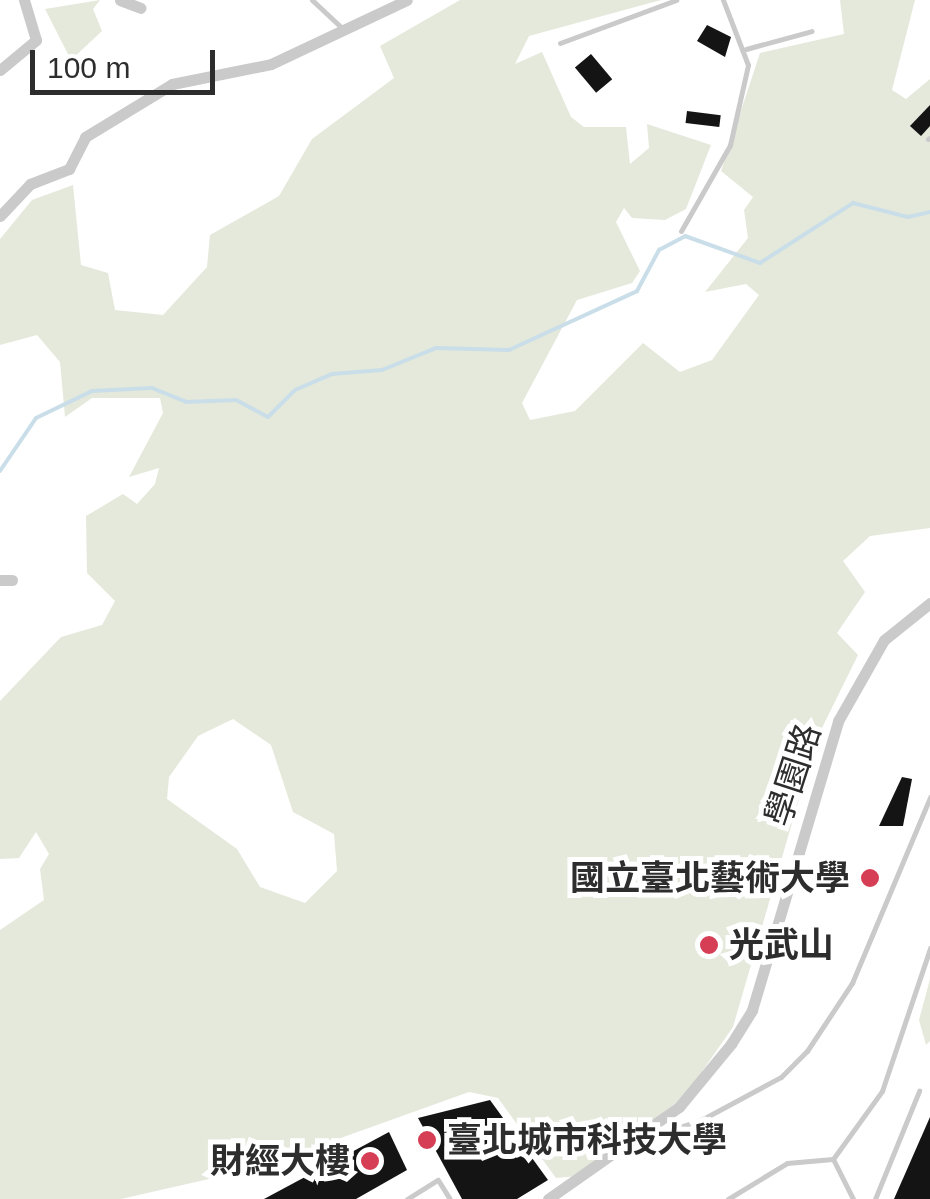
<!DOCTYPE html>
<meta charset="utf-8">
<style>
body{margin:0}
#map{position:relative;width:930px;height:1199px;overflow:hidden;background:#fff;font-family:Helvetica,"Noto Sans TC",sans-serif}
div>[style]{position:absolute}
.green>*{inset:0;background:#e4e9db}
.stream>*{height:4px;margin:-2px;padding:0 2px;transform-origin:2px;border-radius:2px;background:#c9dee8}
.building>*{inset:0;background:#141414;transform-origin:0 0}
.lane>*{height:5px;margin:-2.5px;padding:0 2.5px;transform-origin:2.5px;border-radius:2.5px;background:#cacaca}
.street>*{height:11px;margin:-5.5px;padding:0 5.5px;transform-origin:5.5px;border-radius:5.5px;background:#cacaca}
.dots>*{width:28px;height:28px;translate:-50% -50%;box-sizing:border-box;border:5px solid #fff;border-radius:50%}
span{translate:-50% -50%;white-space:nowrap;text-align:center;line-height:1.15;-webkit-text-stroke:10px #fff;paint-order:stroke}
.street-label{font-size:35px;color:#2d2d2d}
.poi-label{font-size:35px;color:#2d2d2d;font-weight:700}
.right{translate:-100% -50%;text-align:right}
.left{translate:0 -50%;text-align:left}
.scale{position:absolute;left:30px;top:50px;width:185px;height:45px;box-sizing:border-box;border:5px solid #2d2d2d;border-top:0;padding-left:12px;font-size:30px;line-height:35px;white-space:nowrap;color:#2d2d2d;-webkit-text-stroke:8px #fff;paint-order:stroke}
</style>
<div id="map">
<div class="green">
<div style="clip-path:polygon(100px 0,93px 9px,102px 31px,71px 60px,45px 9px)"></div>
<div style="clip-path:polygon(evenodd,460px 0,661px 0,529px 36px,515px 64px,542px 52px,571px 117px,584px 127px,626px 127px,630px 164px,649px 148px,647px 124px,711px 145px,686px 209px,665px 220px,632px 218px,624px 208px,616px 222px,640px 271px,632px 283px,577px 300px,522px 403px,530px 420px,575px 411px,643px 343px,680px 372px,712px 360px,759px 295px,746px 284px,705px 292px,748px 238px,744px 210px,753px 197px,721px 171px,760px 53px,844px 34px,840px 0,915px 0,892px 90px,906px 99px,930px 79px,930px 528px,870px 536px,843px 561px,865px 592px,837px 633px,858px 655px,816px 740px,733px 1027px,685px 1096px,578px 1176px,556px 1178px,498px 1098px,469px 1092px,257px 1168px,121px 1199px,0 1199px,0 930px,44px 900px,40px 869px,49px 854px,36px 832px,19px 858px,0 859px,0 701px,61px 637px,102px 625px,115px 601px,87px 573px,86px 516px,123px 494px,137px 504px,155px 484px,159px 468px,129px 477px,163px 413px,160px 398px,92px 398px,65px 417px,60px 362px,37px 335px,0 345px,0 239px,32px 200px,73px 185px,81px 265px,108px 273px,115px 310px,163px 315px,207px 267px,210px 235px,279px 196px,312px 139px,394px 78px,380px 46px,460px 0,233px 719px,271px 745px,293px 812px,334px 834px,337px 871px,305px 903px,260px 887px,237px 849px,167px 799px,169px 777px,198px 736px,233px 719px)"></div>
<div style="clip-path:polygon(930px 979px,930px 1041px,926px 1045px,919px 1020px)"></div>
</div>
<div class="stream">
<div style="left:0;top:471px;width:64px;rotate:-55.8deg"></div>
<div style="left:36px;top:418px;width:62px;rotate:-25.7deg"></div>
<div style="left:92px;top:391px;width:60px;rotate:-2.9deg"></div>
<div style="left:152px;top:388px;width:37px;rotate:22deg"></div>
<div style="left:186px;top:402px;width:50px;rotate:-2.3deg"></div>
<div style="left:236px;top:400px;width:36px;rotate:28deg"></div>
<div style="left:268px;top:417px;width:38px;rotate:-45deg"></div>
<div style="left:295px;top:390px;width:40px;rotate:-23.4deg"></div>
<div style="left:332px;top:374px;width:50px;rotate:-4.6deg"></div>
<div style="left:382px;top:370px;width:58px;rotate:-22.2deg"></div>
<div style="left:436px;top:348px;width:73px;rotate:1.6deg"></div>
<div style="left:509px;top:350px;width:141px;rotate:-24.7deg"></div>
<div style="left:637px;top:291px;width:47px;rotate:-61.8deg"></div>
<div style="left:659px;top:250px;width:30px;rotate:-28deg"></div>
<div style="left:685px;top:236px;width:80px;rotate:19.8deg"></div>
<div style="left:760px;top:263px;width:111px;rotate:-32.8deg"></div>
<div style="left:853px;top:203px;width:57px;rotate:14.3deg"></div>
<div style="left:908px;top:217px;width:23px;rotate:-13deg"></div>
</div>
<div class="building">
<div style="clip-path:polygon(707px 25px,731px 37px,725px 57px,697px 41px)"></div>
<div style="left:591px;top:54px;width:33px;height:21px;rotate:50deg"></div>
<div style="clip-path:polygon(930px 105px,930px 126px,921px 136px,910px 126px)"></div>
<div style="left:687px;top:111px;width:34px;height:12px;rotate:7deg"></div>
<div style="clip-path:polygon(902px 777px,912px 779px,903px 826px,879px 826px)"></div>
<div style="clip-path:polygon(490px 1100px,548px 1180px,517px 1199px,462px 1199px,418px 1118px)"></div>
<div style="clip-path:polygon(930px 1117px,930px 1199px,894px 1199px)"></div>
<div style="clip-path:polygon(389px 1132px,407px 1170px,356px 1199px,264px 1199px)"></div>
</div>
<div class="lane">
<div style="left:312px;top:0;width:41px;rotate:43deg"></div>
<div style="left:560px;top:43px;width:124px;rotate:-20.3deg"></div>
<div style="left:746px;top:49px;width:68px;rotate:-15.3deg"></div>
<div style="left:928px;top:139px;width:2px;rotate:-27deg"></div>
<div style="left:681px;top:231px;width:99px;rotate:-60.3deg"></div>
<div style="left:730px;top:145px;width:82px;rotate:-77.3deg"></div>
<div style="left:748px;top:65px;width:70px;rotate:-111deg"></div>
<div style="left:631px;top:1143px;width:74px;rotate:-18.2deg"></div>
<div style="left:701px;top:1120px;width:91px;rotate:-28.3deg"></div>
<div style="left:781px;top:1077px;width:37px;rotate:-45deg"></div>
<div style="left:807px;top:1051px;width:82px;rotate:-56.5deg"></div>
<div style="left:852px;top:983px;width:202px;rotate:-67.2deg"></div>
<div style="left:833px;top:1159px;width:84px;rotate:-54.2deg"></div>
<div style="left:882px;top:1091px;width:151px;rotate:-71.4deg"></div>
<div style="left:833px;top:1159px;width:45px;rotate:63.4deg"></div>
<div style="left:407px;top:1199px;width:36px;rotate:-32deg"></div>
<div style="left:438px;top:1180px;width:22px;rotate:58deg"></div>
<div style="left:728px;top:1199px;width:69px;rotate:-31.4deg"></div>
<div style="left:787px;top:1163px;width:46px;rotate:-5deg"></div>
<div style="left:875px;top:1199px;width:117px;rotate:-67.8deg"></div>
</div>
<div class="street">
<div style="left:120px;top:0;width:22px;rotate:21deg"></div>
<div style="left:0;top:70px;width:47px;rotate:-39.8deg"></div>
<div style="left:36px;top:40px;width:42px;rotate:-106.7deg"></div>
<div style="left:0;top:216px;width:44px;rotate:-46.8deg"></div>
<div style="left:30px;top:184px;width:42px;rotate:-21deg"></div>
<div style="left:69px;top:169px;width:36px;rotate:-63deg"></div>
<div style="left:85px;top:137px;width:102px;rotate:-31.3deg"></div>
<div style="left:172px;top:84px;width:101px;rotate:-11.4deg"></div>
<div style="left:271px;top:64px;width:150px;rotate:-25.2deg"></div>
<div style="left:0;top:580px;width:12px"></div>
<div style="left:548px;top:1199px;width:160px;rotate:-35.1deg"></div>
<div style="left:679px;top:1107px;width:82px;rotate:-50.5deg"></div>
<div style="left:731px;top:1044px;width:40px;rotate:-58deg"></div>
<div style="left:752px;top:1010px;width:302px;rotate:-73.4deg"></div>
<div style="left:838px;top:721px;width:93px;rotate:-60.4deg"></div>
<div style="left:884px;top:640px;width:59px;rotate:-38.8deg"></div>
</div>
<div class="dots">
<div style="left:870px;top:878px;background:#d53e54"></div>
<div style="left:709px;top:945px;background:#d53e54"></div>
<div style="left:427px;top:1140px;background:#d53e54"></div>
<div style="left:370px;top:1161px;background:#d53e54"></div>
</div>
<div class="street-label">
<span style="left:793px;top:775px;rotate:-72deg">學園路</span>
</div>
<div class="poi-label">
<span class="right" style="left:850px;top:878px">國立臺北藝術大學</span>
<span class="left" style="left:729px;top:945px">光武山</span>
<span class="left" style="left:447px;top:1140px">臺北城市科技大學</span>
<span class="right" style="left:350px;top:1161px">財經大樓</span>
</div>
<div class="scale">100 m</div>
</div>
